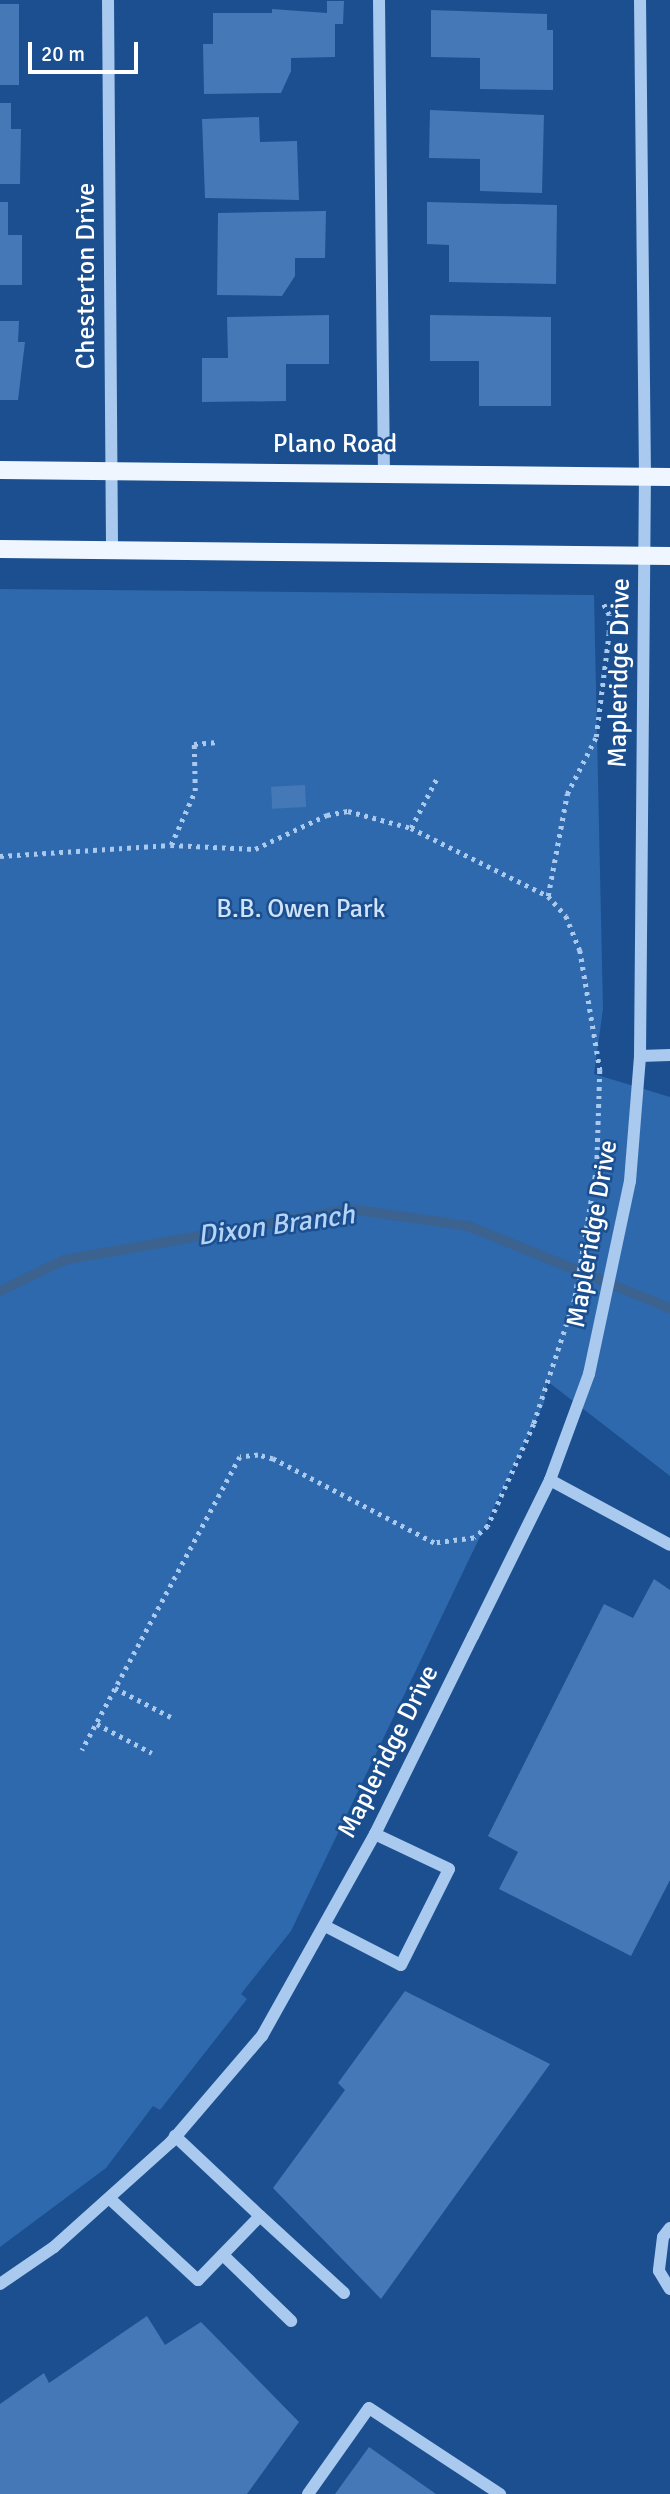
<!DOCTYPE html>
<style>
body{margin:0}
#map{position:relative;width:670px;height:2494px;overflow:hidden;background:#1b4f8f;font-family:Signika,sans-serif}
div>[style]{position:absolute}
.green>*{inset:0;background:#2e69ad}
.stream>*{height:10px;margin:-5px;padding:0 5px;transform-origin:5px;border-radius:5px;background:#3c6290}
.building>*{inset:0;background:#4478b7;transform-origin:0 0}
.path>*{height:4.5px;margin-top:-2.25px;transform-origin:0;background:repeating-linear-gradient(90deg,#a9c9ee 0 3.5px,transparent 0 8.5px)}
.minor>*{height:12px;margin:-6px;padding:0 6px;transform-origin:6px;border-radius:6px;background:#a9c9ee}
.major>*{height:18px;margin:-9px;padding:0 9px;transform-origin:9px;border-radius:9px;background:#f0f6ff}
span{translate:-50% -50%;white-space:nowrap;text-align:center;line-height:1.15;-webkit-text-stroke:5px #1b4f8f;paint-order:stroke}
.street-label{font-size:26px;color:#fff}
.park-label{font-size:26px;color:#cfe3fa}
.water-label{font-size:28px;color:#b5d3f5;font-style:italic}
.scale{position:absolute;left:28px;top:42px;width:110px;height:32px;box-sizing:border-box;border:4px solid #fff;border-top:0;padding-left:9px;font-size:21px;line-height:24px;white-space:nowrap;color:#fff;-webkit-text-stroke:5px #1b4f8f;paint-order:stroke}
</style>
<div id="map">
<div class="green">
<div style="clip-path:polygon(0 589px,594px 595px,603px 1009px,594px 1074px,670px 1097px,670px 1476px,547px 1381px,544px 1403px,291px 1931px,241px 1994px,247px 1999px,160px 2110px,153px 2106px,106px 2168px,0 2247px)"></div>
</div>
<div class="stream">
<div style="left:0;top:1291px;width:71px;rotate:-25.8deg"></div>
<div style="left:64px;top:1260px;width:290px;rotate:-10.1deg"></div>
<div style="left:349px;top:1209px;width:120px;rotate:8.1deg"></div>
<div style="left:468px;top:1226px;width:218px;rotate:22.1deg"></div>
</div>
<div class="building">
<div style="clip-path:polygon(327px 1px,344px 1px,343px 24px,335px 24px,335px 57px,291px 58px,291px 71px,281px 93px,204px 94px,203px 44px,213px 44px,213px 13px,272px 13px,272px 9px,327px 13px)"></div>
<div style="left:19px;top:4px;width:81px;height:19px;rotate:90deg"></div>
<div style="clip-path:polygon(431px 10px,547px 14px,547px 30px,553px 30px,553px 90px,480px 89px,480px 58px,431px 57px)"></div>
<div style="clip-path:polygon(0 103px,11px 103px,11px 129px,21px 129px,20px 184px,0 184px)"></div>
<div style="clip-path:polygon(430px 110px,544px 115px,542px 193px,480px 191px,480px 159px,429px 158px)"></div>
<div style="clip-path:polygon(259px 117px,260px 142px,297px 141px,299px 200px,205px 198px,202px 119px)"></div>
<div style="clip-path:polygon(0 202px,8px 202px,8px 235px,22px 235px,22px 285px,0 285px)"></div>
<div style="clip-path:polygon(427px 202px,557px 205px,556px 284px,449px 282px,449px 245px,427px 244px)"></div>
<div style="clip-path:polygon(326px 211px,325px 258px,295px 258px,295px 276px,282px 296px,217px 295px,218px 213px)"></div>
<div style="clip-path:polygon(329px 315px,329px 364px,286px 364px,286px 401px,202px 402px,202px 358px,228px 358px,227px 317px)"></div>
<div style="clip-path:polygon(430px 315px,551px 317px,551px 406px,479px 406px,479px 361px,430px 361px)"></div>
<div style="clip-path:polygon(0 321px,19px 321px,18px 342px,25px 342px,18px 400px,0 400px)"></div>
<div style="left:305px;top:785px;width:22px;height:34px;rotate:87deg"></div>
<div style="clip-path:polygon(654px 1579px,670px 1590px,670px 1880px,631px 1956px,499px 1889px,518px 1852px,488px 1836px,604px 1604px,633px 1618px)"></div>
<div style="clip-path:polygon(405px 1991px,550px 2064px,381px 2299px,273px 2188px,345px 2090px,338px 2083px)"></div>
<div style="clip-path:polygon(147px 2316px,165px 2345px,201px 2322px,299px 2422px,247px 2494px,0 2494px,0 2404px,44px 2373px,49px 2383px)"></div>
<div style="clip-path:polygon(369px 2447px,436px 2494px,335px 2494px)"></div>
</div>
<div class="path">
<div style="left:411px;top:828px;width:59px;rotate:-62.6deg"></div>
<div style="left:171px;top:845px;width:59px;rotate:-66deg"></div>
<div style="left:195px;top:791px;width:47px;rotate:-91.2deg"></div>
<div style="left:194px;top:744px;width:21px;rotate:-5deg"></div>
<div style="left:0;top:856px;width:171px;rotate:-3.7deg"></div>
<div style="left:171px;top:845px;width:84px;rotate:2.7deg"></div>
<div style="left:255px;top:849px;width:80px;rotate:-25.3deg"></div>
<div style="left:327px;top:815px;width:21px;rotate:-11deg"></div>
<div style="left:348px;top:811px;width:65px;rotate:15.1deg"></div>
<div style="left:411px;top:828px;width:153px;rotate:26.4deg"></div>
<div style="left:548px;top:896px;width:27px;rotate:48deg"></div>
<div style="left:566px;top:916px;width:37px;rotate:68deg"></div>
<div style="left:580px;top:950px;width:122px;rotate:80.5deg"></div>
<div style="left:600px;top:1070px;width:97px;rotate:91.8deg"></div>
<div style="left:597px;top:1167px;width:134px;rotate:99.5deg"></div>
<div style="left:575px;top:1299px;width:132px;rotate:108.2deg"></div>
<div style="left:534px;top:1424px;width:112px;rotate:114.3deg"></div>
<div style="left:488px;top:1526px;width:18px;rotate:139deg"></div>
<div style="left:474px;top:1538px;width:40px;rotate:172.9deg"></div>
<div style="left:434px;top:1543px;width:182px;rotate:-152.4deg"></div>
<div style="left:273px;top:1459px;width:16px;rotate:-165deg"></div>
<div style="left:258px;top:1455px;width:18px;rotate:174deg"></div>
<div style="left:240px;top:1457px;width:333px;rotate:118.3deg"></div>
<div style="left:548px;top:896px;width:104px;rotate:-79.4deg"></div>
<div style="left:567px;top:794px;width:64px;rotate:-63deg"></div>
<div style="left:596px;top:737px;width:105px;rotate:-82.9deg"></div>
<div style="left:609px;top:633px;width:18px;rotate:-90deg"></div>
<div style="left:609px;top:615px;width:13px;rotate:-117deg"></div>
<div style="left:115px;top:1688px;width:63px;rotate:27.4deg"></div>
<div style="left:97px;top:1724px;width:62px;rotate:27.8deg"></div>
</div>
<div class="minor">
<div style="left:108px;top:0;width:551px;rotate:89.58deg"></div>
<div style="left:379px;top:0;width:472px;rotate:89.4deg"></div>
<div style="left:640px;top:1056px;width:30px;rotate:-2deg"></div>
<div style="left:550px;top:1480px;width:136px;rotate:28.4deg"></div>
<div style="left:325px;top:1926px;width:85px;rotate:27.2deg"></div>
<div style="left:401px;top:1965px;width:107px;rotate:-63.4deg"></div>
<div style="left:449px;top:1869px;width:82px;rotate:-154.7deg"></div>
<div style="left:109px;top:2198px;width:121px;rotate:42.7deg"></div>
<div style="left:198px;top:2280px;width:89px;rotate:-45.9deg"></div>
<div style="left:260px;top:2216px;width:117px;rotate:-136.7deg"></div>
<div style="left:260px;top:2216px;width:114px;rotate:42.5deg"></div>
<div style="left:670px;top:2228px;width:11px;rotate:128deg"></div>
<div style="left:663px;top:2237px;width:34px;rotate:97deg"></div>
<div style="left:659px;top:2271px;width:21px;rotate:59deg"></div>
<div style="left:223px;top:2255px;width:95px;rotate:44.1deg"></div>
<div style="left:0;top:2284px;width:65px;rotate:-34.4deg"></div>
<div style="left:54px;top:2247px;width:157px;rotate:-41.9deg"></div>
<div style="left:171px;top:2142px;width:140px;rotate:-49.4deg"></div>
<div style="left:262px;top:2036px;width:231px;rotate:-60.8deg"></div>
<div style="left:375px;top:1834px;width:221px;rotate:-63.7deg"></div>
<div style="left:473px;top:1636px;width:174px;rotate:-63.7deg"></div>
<div style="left:550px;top:1480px;width:113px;rotate:-69.8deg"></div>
<div style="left:589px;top:1374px;width:197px;rotate:-78deg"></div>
<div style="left:630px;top:1181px;width:125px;rotate:-85.4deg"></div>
<div style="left:640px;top:1056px;width:579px;rotate:-89.51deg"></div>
<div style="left:645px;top:477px;width:477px;rotate:-90.6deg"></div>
<div style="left:308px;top:2494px;width:105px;rotate:-54.7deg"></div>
<div style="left:369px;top:2408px;width:157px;rotate:33.3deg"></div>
</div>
<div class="major">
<div style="left:0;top:470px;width:670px;rotate:0.6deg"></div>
<div style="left:0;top:549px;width:670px;rotate:0.6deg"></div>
</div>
<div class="street-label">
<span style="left:87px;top:276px;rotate:-90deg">Chesterton Drive</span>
<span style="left:335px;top:445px">Plano Road</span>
<span style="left:620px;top:673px;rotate:-89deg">Mapleridge Drive</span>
<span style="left:593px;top:1234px;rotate:-80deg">Mapleridge Drive</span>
<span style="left:389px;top:1752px;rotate:-63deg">Mapleridge Drive</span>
</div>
<div class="park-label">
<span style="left:301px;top:910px">B.B. Owen Park</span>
</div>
<div class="water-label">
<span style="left:276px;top:1225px;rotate:-8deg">Dixon Branch</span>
</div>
<div class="scale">20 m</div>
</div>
